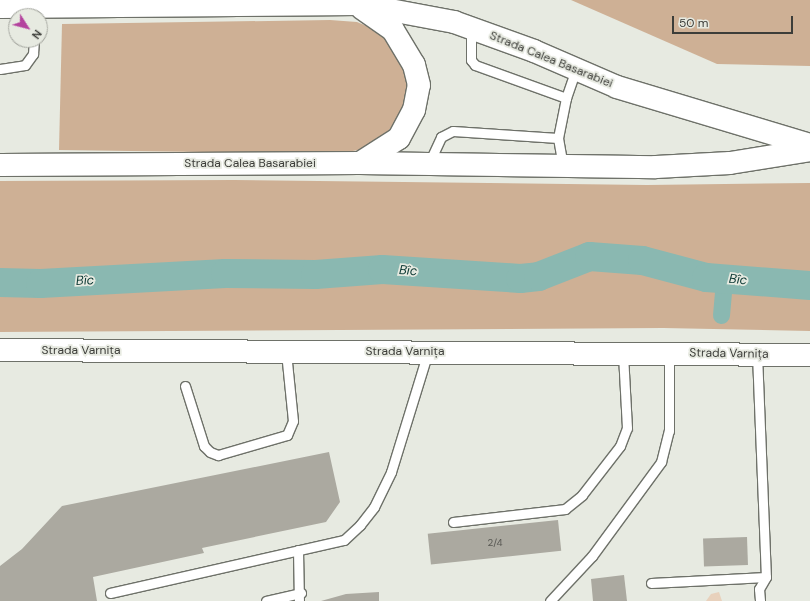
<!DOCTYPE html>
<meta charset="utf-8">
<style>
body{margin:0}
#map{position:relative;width:810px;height:601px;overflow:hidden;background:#e7eae1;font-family:"DM Sans",sans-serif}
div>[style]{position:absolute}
.green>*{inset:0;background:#e8d1bc}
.forest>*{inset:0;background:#ceb095}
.canal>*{height:17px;margin:-8.5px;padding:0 8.5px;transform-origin:8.5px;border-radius:8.5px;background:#8ab8b1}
.river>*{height:29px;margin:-14.5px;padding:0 14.5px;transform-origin:14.5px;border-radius:14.5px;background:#8ab8b1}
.building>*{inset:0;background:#aba9a0;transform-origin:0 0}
.roads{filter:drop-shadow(1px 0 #6e7169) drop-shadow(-1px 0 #6e7169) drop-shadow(0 1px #6e7169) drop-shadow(0 -1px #6e7169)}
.service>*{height:9px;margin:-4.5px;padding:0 4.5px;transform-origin:4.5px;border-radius:4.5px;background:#fff}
.tertiary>*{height:22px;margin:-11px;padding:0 11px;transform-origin:11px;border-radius:11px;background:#fff}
.primary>*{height:22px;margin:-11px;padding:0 11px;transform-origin:11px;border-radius:11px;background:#fff}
span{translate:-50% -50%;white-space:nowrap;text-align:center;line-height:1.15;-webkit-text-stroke:3.5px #e7eae1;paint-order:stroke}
.number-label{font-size:10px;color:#585853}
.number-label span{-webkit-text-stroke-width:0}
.street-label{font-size:12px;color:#3c3d39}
.water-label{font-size:13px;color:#0b3833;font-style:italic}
.north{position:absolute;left:8px;top:8px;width:40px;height:40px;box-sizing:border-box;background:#e7eae1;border:1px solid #a3a59e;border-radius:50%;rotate:126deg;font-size:11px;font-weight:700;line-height:16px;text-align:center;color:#3c3d39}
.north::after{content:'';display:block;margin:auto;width:14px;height:18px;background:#b4439e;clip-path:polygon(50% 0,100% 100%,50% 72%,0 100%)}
.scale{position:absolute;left:672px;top:16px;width:121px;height:18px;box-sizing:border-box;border:2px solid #3c3d39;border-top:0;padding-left:5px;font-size:12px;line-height:14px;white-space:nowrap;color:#3c3d39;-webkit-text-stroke:3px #e7eae1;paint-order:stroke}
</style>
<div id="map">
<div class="green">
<div style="clip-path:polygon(719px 592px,722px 601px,706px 601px,711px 594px)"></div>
</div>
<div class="forest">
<div style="clip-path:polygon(571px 0,810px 0,810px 66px,717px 64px)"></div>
<div style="clip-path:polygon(330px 20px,357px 22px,381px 32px,406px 65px,408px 83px,406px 102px,396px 122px,381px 139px,364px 149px,347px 152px,268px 153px,59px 150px,62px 24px)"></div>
<div style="clip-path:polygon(234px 180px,647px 185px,810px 183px,810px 331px,663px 328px,0 332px,0 181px)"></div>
</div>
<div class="canal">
<div style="left:721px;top:315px;width:36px;rotate:-85deg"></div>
</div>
<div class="river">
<div style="left:0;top:282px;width:40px;rotate:1.4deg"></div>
<div style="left:40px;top:283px;width:185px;rotate:-3.1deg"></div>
<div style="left:225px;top:273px;width:90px;rotate:0.6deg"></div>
<div style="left:315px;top:274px;width:67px;rotate:-4.3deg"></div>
<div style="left:382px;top:269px;width:138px;rotate:3.7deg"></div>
<div style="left:520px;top:278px;width:18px;rotate:-6deg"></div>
<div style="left:538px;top:276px;width:55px;rotate:-21.4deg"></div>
<div style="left:589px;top:256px;width:53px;rotate:4.3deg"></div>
<div style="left:642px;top:260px;width:66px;rotate:14.9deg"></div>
<div style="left:706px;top:277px;width:104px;rotate:4.4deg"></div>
</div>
<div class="building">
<div style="clip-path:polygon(329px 452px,340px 502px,326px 522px,202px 548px,204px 553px,93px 577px,97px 601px,0 601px,0 566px,22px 549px,62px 506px)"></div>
<div style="left:558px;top:520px;width:31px;height:131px;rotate:84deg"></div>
<div style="left:747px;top:537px;width:28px;height:44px;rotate:88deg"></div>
<div style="clip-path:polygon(624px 575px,627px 601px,593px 601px,591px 579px)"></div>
<div style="clip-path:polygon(379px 592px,379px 601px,321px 601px,346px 594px)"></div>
</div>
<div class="roads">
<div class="service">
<div style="left:471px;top:29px;width:31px;rotate:90deg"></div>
<div style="left:471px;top:60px;width:6px;rotate:51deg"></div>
<div style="left:475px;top:65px;width:97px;rotate:19.9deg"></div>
<div style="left:566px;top:98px;width:31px;rotate:-71deg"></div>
<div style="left:0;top:69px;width:25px;rotate:-9deg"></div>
<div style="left:25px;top:65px;width:14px;rotate:-54deg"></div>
<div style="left:33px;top:54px;width:14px;rotate:-86deg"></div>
<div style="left:558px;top:138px;width:41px;rotate:-78.7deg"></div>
<div style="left:429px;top:163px;width:29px;rotate:-65deg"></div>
<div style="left:441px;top:137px;width:13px;rotate:-27deg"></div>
<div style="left:453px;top:131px;width:105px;rotate:3.8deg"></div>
<div style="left:558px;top:138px;width:28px;rotate:80deg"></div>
<div style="left:757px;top:354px;width:223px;rotate:87.7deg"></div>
<div style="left:766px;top:577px;width:14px;rotate:120deg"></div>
<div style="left:759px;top:589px;width:12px;rotate:85deg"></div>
<div style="left:185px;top:386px;width:63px;rotate:72.4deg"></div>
<div style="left:204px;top:446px;width:8px;rotate:45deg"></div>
<div style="left:210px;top:452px;width:9px;rotate:21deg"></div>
<div style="left:218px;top:455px;width:72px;rotate:-16.2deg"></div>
<div style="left:287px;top:435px;width:15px;rotate:-67deg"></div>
<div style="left:293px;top:421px;width:69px;rotate:-95.8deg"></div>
<div style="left:453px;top:522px;width:113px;rotate:-6.6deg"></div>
<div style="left:565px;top:509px;width:22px;rotate:-39deg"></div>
<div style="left:582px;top:495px;width:62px;rotate:-52.2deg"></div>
<div style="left:620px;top:446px;width:19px;rotate:-69deg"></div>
<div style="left:627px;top:428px;width:75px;rotate:-93.1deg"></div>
<div style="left:298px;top:550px;width:51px;rotate:88.9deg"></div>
<div style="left:651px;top:583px;width:115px;rotate:-3deg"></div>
<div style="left:110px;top:593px;width:240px;rotate:-12.8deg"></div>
<div style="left:344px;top:540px;width:22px;rotate:-43deg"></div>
<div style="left:360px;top:525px;width:23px;rotate:-52deg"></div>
<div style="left:374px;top:507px;width:39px;rotate:-64deg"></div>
<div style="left:391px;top:472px;width:126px;rotate:-72.9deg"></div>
<div style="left:266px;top:601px;width:36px;rotate:-13deg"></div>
<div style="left:550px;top:601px;width:62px;rotate:-47deg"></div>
<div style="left:592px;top:556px;width:117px;rotate:-53.7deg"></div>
<div style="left:661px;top:462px;width:32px;rotate:-76deg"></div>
<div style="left:669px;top:431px;width:78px;rotate:-90deg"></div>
</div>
<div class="tertiary">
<div style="left:0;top:350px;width:810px;rotate:0.35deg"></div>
</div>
<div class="primary">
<div style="left:0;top:7px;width:358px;rotate:-0.5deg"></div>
<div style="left:358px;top:4px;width:98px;rotate:10.6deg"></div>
<div style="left:454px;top:22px;width:85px;rotate:19.9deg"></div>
<div style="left:534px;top:51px;width:90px;rotate:23.4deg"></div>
<div style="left:617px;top:87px;width:202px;rotate:16.7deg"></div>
<div style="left:360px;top:163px;width:46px;rotate:-32.7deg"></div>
<div style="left:399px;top:138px;width:32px;rotate:-62deg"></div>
<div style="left:414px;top:110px;width:25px;rotate:-79deg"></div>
<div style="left:419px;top:85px;width:21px;rotate:-104deg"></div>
<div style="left:414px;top:65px;width:41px;rotate:-121deg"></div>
<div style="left:393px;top:30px;width:38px;rotate:-145deg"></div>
<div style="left:0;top:165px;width:360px;rotate:-0.3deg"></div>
<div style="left:360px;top:163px;width:296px;rotate:0.8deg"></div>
<div style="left:656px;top:167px;width:74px;rotate:-3.1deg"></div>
<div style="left:730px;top:163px;width:81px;rotate:-9.2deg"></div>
</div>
</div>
<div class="number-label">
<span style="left:495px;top:543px">2/4</span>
</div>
<div class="street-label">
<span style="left:551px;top:60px;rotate:22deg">Strada Calea Basarabiei</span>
<span style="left:250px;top:164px">Strada Calea Basarabiei</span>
<span style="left:81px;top:351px">Strada Varnița</span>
<span style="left:405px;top:352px">Strada Varnița</span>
<span style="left:729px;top:354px;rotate:1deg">Strada Varnița</span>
</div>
<div class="water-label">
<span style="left:408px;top:271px;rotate:4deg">Bîc</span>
<span style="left:738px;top:280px;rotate:5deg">Bîc</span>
<span style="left:85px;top:281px;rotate:-3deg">Bîc</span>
</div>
<div class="north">N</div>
<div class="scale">50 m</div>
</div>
